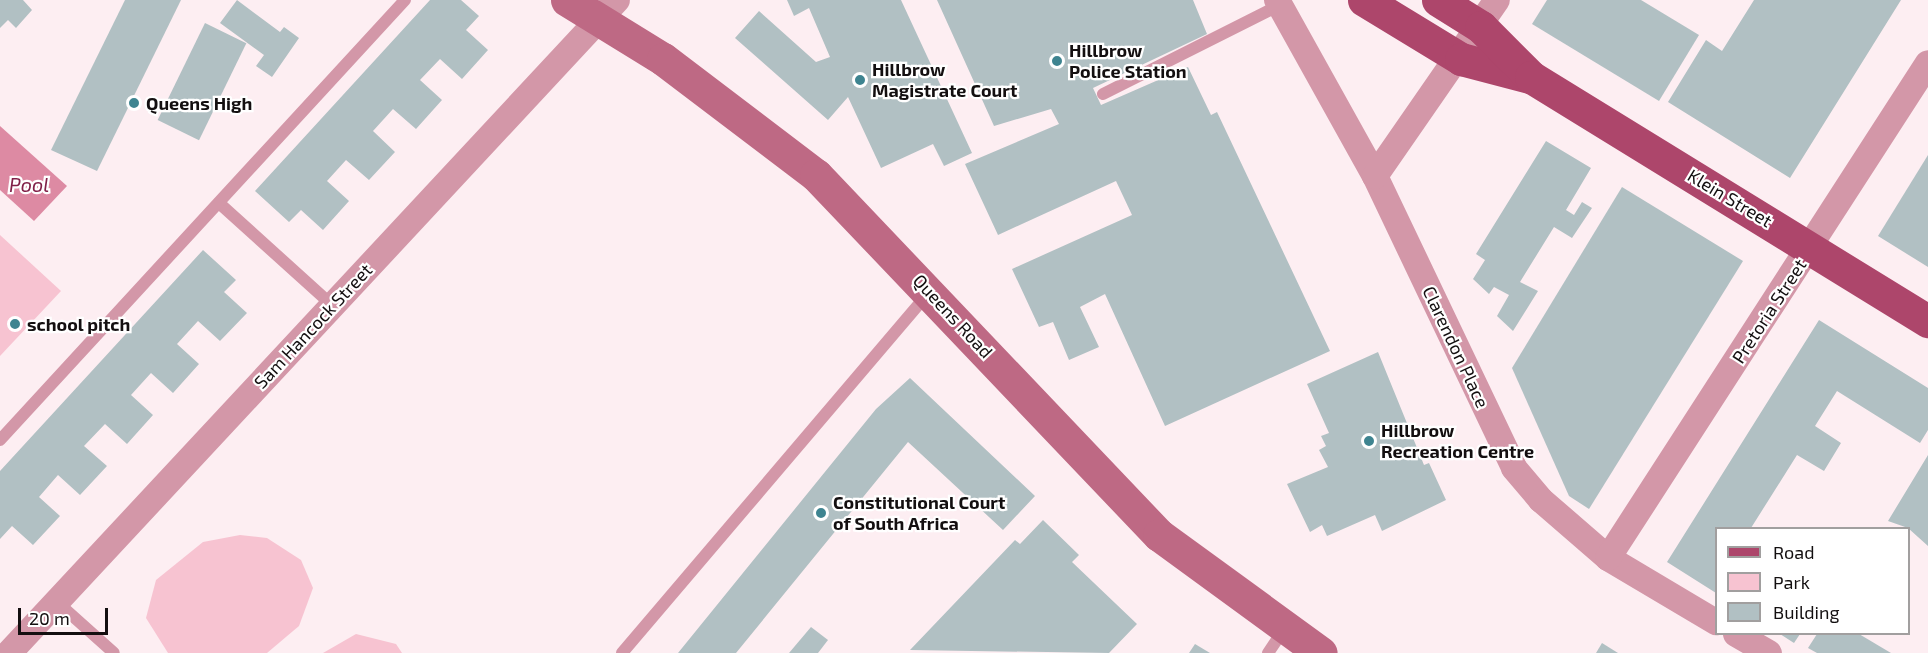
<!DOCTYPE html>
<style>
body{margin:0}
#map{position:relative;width:1928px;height:653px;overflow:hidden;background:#fdeef2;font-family:"Exo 2",sans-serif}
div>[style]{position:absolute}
.green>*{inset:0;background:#f7c3d1}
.water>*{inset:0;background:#dd8aa3}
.building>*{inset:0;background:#b1c0c3;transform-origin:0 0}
.lane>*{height:12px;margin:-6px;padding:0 6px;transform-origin:6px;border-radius:6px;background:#d397a8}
.street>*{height:26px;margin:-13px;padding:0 13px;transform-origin:13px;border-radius:13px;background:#d397a8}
.secondary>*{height:33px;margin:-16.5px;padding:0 16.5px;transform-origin:16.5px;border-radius:16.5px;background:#be6984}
.primary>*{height:33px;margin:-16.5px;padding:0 16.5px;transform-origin:16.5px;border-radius:16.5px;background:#ad466b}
.dots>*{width:16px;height:16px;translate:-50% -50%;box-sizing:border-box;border:3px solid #fff;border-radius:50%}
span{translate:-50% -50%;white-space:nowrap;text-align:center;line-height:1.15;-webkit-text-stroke:4.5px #fff;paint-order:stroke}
.poi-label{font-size:18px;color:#130f10;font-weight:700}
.left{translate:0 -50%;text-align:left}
.street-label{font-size:18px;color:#130f10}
.water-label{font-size:20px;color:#812048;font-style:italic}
.legend{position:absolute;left:1715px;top:527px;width:195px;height:108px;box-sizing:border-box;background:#fff;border:2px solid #a19f9f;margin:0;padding:8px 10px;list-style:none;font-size:18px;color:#130f10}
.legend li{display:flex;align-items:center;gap:12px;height:30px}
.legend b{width:30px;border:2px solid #a19f9f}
.scale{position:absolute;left:18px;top:608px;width:90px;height:27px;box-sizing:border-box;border:3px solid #130f10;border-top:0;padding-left:8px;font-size:18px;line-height:21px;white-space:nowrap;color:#130f10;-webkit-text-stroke:4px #fff;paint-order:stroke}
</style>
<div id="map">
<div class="green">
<div style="clip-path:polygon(0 235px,61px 291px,0 356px)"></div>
<div style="clip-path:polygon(240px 535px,267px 538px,301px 560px,313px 588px,299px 626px,267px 653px,168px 653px,146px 618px,156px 580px,203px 542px)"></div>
<div style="clip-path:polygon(356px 634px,396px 644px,402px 653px,323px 653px)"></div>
</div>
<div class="water">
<div style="clip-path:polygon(0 126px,67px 186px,34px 221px,0 190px)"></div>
</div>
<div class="building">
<div style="clip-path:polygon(0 0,23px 0,32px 10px,16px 28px,8px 20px,0 28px)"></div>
<div style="clip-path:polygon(125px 0,181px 0,97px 171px,51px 150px)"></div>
<div style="clip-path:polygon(237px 0,280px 32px,284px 27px,299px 38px,272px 77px,256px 66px,264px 55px,220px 23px)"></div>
<div style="clip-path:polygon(430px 0,461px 0,479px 16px,466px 30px,488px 50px,462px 79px,440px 59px,420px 80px,442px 100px,416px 129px,393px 109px,373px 131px,395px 152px,369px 180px,346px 160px,327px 181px,349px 201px,323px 230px,301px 210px,289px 222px,255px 191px)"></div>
<div style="clip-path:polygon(787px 0,901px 0,972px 153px,944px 166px,933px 144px,881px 168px,848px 97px,828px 120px,735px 38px,759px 11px,816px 62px,830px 57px,809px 8px,794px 16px)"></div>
<div style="clip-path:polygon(937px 0,1193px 0,1207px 34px,1093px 88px,1101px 105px,1188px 67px,1211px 115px,1217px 112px,1330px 351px,1165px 426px,1105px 294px,1080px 307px,1099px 347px,1069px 360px,1053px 322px,1039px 327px,1012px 269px,1132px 215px,1116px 181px,998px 235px,965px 164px,1059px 124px,1051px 109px,994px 126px)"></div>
<div style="clip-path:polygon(1547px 0,1641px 0,1699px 35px,1659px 101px,1532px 24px)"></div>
<div style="clip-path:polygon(1754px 0,1901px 0,1790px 178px,1668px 102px,1706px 40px,1722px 51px)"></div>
<div style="left:205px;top:23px;width:46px;height:108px;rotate:26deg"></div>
<div style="clip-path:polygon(1546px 141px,1591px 168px,1566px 210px,1574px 215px,1582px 202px,1592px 208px,1572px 238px,1554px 227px,1520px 282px,1538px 291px,1513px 331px,1497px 316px,1509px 295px,1494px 287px,1489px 294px,1473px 279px,1485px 260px,1476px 254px)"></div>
<div style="clip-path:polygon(1928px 155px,1928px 267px,1878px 236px)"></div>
<div style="clip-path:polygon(1622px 187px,1743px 261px,1589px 509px,1569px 496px,1512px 368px)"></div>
<div style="clip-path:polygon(203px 250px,236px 280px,224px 292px,247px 313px,220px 341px,198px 321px,177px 344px,199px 364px,173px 393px,151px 373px,131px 395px,153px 415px,127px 444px,105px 424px,84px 446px,107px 466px,80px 495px,58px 475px,39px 497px,60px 516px,33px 545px,12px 526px,0 539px,0 471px)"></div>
<div style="clip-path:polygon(1819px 320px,1928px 388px,1928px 430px,1920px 443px,1837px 391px,1815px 426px,1841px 443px,1824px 471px,1797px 455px,1751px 528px,1716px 528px,1716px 593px,1667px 562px)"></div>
<div style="clip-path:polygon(1378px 352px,1424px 465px,1429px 463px,1446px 500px,1382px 531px,1375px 515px,1327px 536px,1322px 525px,1310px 532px,1287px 484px,1328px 467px,1319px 450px,1326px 446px,1321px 436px,1329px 433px,1307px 384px)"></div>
<div style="clip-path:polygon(910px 378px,1035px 496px,1003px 530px,908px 442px,736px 653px,678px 653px,876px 409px)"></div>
<div style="clip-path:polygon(1928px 455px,1928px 546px,1908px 528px,1888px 521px)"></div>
<div style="clip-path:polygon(1043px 520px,1079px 555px,1072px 562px,1137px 624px,1109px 653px,910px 650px,1015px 540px,1020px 544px)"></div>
<div style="clip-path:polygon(811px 627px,828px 640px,818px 653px,789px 653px)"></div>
<div style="clip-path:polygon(1780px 634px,1800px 634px,1794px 643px)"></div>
<div style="clip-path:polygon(1817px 634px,1859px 634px,1891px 653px,1817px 653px,1808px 648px)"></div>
<div style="clip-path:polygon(1602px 643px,1618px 653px,1596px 653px)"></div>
<div style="clip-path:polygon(1195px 644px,1210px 653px,1189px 653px)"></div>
</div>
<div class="lane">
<div style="left:1103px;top:94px;width:198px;rotate:-26.7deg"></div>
<div style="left:219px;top:203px;width:152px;rotate:42.1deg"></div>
<div style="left:0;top:440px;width:598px;rotate:-47.37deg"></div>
<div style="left:57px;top:602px;width:76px;rotate:41.8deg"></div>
<div style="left:622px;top:653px;width:471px;rotate:-49.6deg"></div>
<div style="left:1268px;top:653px;width:30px;rotate:-56deg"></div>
</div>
<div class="street">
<div style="left:1277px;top:0;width:201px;rotate:60.9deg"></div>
<div style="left:1375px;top:176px;width:323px;rotate:64.5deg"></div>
<div style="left:1514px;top:468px;width:42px;rotate:49.8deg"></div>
<div style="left:1541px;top:500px;width:89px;rotate:40.9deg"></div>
<div style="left:1608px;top:558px;width:126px;rotate:30.7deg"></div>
<div style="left:1375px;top:176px;width:214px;rotate:-55.3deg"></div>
<div style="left:1608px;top:558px;width:589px;rotate:-57.12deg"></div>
<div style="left:1736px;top:634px;width:38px;rotate:30deg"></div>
<div style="left:9px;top:653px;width:892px;rotate:-47.04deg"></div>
</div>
<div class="secondary">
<div style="left:567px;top:0;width:113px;rotate:31.6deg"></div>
<div style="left:663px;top:59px;width:192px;rotate:37.2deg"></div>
<div style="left:816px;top:175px;width:497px;rotate:46.4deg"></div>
<div style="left:1159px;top:535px;width:200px;rotate:36.1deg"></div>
</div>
<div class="primary">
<div style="left:1364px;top:0;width:114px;rotate:31.3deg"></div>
<div style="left:1461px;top:59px;width:70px;rotate:14.8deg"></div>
<div style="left:1438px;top:0;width:51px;rotate:32.1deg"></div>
<div style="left:1481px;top:27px;width:71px;rotate:45deg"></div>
<div style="left:1531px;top:77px;width:466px;rotate:31.6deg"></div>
</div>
<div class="dots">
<div style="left:1057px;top:61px;background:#3e8490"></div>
<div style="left:860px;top:80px;background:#3e8490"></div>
<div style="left:134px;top:103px;background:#3e8490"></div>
<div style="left:15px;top:324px;background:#3e8490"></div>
<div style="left:1369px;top:441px;background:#3e8490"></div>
<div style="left:821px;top:513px;background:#3e8490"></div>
</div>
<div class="poi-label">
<span class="left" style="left:1069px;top:61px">Hillbrow<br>Police Station</span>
<span class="left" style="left:872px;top:80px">Hillbrow<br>Magistrate Court</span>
<span class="left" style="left:146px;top:103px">Queens High</span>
<span class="left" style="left:27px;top:324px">school pitch</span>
<span class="left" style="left:1381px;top:441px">Hillbrow<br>Recreation Centre</span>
<span class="left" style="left:833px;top:513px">Constitutional Court<br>of South Africa</span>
</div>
<div class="street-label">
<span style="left:1730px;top:198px;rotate:31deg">Klein Street</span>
<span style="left:1769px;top:311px;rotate:-57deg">Pretoria Street</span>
<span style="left:953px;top:316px;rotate:47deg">Queens Road</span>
<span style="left:313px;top:326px;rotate:-47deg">Sam Hancock Street</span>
<span style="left:1456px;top:347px;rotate:65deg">Clarendon Place</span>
</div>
<div class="water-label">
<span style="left:29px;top:184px">Pool</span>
</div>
<ul class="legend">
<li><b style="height:8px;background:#ad466b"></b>Road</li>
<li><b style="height:16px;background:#f7c3d1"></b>Park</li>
<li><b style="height:16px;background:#b1c0c3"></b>Building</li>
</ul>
<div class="scale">20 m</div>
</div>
